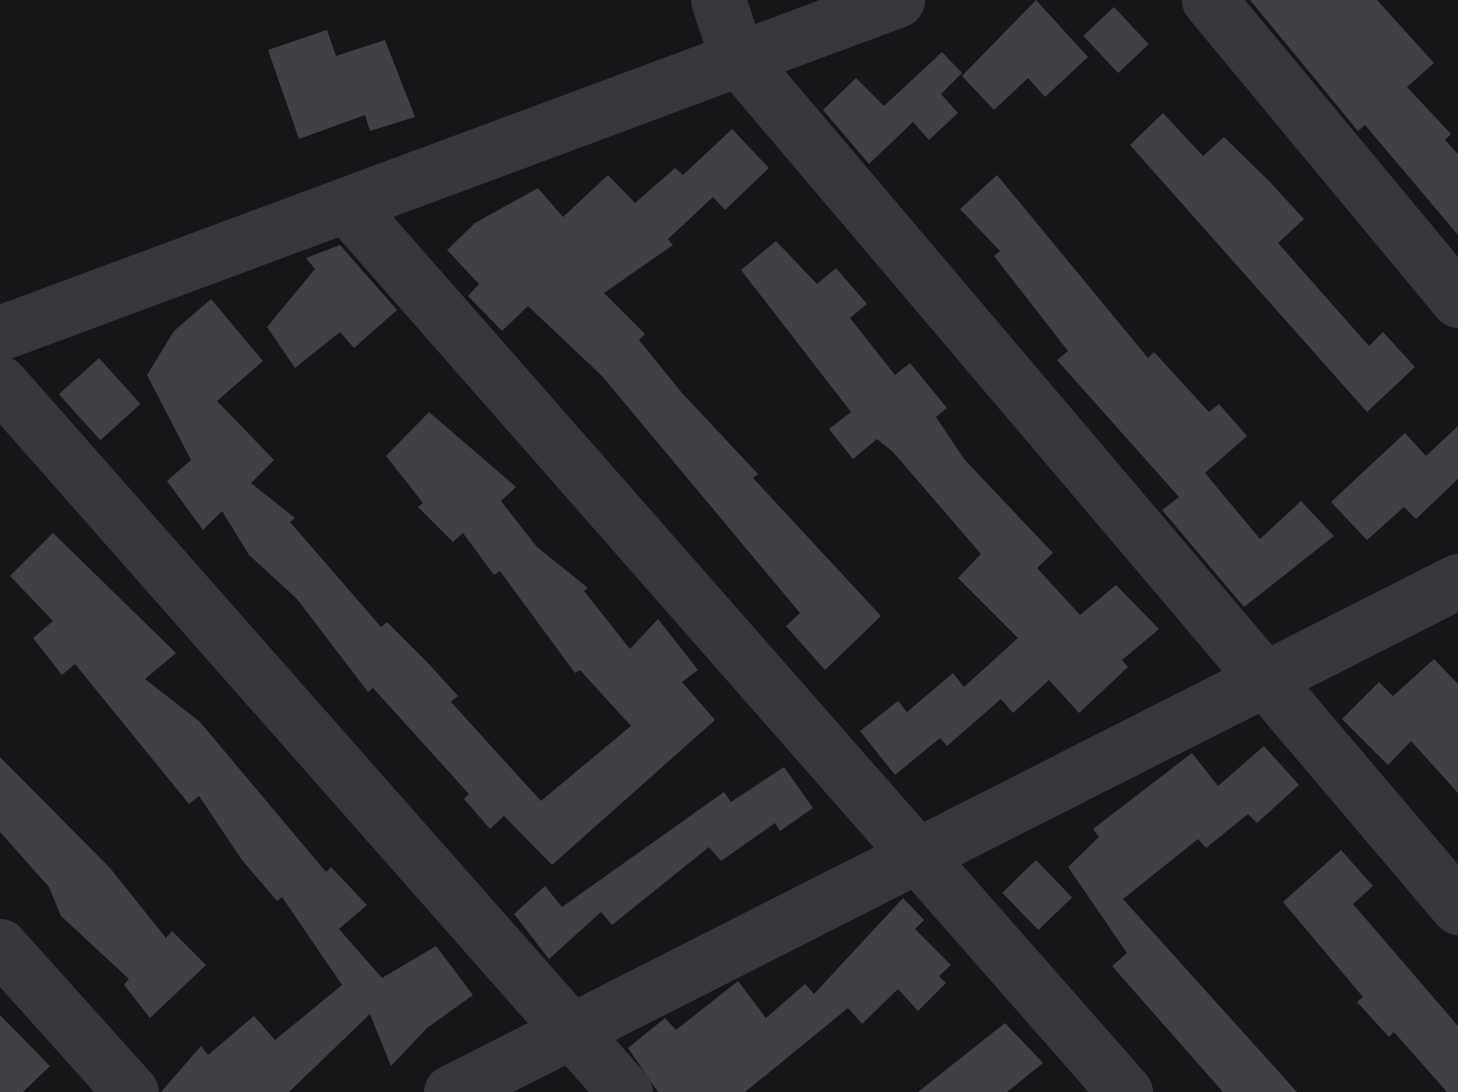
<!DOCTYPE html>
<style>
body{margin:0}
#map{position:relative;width:1458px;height:1092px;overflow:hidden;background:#161618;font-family:Signika,sans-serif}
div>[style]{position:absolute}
.building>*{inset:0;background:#404145;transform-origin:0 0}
.minor>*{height:55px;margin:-27.5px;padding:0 27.5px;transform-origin:27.5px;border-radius:27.5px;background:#37383d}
span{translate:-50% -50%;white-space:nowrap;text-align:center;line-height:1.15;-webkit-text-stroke:8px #111113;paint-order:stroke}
</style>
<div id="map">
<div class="building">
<div style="clip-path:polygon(1036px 0,1088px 57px,1045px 97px,1028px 78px,994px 110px,962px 76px)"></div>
<div style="clip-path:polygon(1250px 0,1377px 0,1434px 63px,1407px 87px,1451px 134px,1445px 140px,1458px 154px,1458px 235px,1365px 125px,1358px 131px)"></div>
<div style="left:1114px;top:7px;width:51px;height:42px;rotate:47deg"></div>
<div style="clip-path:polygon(327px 30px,336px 56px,385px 40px,415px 117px,370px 131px,365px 115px,299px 139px,268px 50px)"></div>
<div style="clip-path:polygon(942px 52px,962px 73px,941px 94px,958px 113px,929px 140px,913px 122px,869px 164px,823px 110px,856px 78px,884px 106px)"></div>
<div style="clip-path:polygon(1163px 113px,1203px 156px,1224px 137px,1270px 182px,1304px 219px,1278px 243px,1369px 346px,1383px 332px,1415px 367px,1367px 412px,1130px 145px)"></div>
<div style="clip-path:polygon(732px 129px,769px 168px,725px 210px,713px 197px,668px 239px,673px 245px,604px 293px,645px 334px,639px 340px,682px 393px,758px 474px,753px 478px,881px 616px,825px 670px,786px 626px,800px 613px,602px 376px,528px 306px,502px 331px,468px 296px,479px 284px,447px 250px,475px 223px,538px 188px,563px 217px,608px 175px,635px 203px,675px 168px,683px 175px)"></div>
<div style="clip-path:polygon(997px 175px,1148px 358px,1154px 352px,1209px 412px,1219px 404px,1247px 436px,1205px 473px,1260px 539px,1301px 501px,1334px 536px,1244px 607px,1162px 510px,1179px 497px,1057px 360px,1068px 351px,994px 256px,1000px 251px,960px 209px)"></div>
<div style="clip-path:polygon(776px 241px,817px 284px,836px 268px,867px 304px,850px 318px,895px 375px,910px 363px,947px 408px,936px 417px,964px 459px,1053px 553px,1037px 568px,1080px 615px,1116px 585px,1159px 629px,1122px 660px,1128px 667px,1079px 713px,1049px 680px,1013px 713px,1001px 699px,947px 746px,940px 738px,895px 775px,860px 731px,898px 701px,907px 712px,953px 673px,964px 687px,1018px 638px,958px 578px,981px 554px,893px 452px,877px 439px,853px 459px,829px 429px,851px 412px,741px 270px)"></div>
<div style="clip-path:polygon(340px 245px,397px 310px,354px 348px,340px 332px,295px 368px,267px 327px,315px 269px,306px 258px)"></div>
<div style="clip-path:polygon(211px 299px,263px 361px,217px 401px,274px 460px,251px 483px,295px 518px,290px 522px,381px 627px,387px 622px,427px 662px,458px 696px,451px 702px,541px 801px,631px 726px,580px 670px,575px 673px,500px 571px,494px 575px,463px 533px,453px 542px,418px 507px,423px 503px,386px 456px,429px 412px,516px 487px,501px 501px,537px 547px,588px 588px,584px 591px,630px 649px,658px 619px,698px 670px,682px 682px,715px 720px,552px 865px,504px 816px,490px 829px,464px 799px,469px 794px,373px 688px,368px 692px,297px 599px,249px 555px,222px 511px,203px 530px,167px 481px,191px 460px,147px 375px,174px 331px)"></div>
<div style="left:99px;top:358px;width:62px;height:54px;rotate:48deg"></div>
<div style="clip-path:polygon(1458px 426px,1458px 479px,1416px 519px,1404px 507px,1367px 540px,1331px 502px,1405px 433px,1426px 456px)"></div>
<div style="clip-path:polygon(53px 533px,176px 653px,145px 679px,200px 722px,326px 872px,331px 867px,367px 905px,339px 929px,382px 978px,436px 946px,473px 995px,427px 1028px,391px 1066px,370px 1014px,289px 1092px,161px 1092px,201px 1046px,208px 1055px,254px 1016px,275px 1040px,342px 985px,282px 897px,277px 901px,242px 860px,199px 796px,189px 804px,75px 664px,62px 675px,33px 638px,53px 621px,10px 576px)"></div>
<div style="clip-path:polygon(1434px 659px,1458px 684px,1458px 793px,1411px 741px,1388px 765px,1342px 719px,1379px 682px,1393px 696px)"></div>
<div style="clip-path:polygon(1264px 746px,1299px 785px,1257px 823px,1248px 814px,1206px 848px,1198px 839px,1123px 899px,1297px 1092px,1223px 1092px,1112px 966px,1127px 953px,1068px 867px,1099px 837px,1093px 829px,1192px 753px,1218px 786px)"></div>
<div style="clip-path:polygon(0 757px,110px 868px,166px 938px,172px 931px,206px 965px,150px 1018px,124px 985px,129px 979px,61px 916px,49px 887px,0 832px)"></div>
<div style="clip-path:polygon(784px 767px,813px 808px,780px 831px,775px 823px,721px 861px,709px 847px,612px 925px,601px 912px,549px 959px,514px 914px,545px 886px,562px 907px,724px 792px,731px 802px)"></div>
<div style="clip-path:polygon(1341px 850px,1373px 886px,1353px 904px,1458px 1026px,1458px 1092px,1447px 1092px,1394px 1032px,1389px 1037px,1357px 1002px,1363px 997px,1283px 902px)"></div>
<div style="left:1036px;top:860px;width:52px;height:47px;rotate:46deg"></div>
<div style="clip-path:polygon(903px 898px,924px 920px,915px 929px,951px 965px,939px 976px,946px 983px,918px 1011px,898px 989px,862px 1024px,848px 1008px,745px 1092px,658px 1092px,628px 1048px,665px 1018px,676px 1030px,738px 981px,766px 1018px,805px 984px,814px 994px)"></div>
<div style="clip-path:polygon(0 1015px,50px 1066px,23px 1092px,0 1092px)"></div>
<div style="clip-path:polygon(1005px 1023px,1043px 1063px,1007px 1092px,918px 1092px)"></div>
</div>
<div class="minor">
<div style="left:718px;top:0;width:60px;rotate:71.6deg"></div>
<div style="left:737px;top:57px;width:1115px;rotate:49.69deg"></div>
<div style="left:1209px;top:0;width:390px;rotate:50.3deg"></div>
<div style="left:348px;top:207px;width:1178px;rotate:48.72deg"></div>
<div style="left:0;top:333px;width:957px;rotate:-20.37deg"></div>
<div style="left:0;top:383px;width:945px;rotate:48.6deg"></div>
<div style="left:0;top:946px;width:196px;rotate:48.1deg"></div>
<div style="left:451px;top:1092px;width:1129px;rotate:-26.91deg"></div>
</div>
</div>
